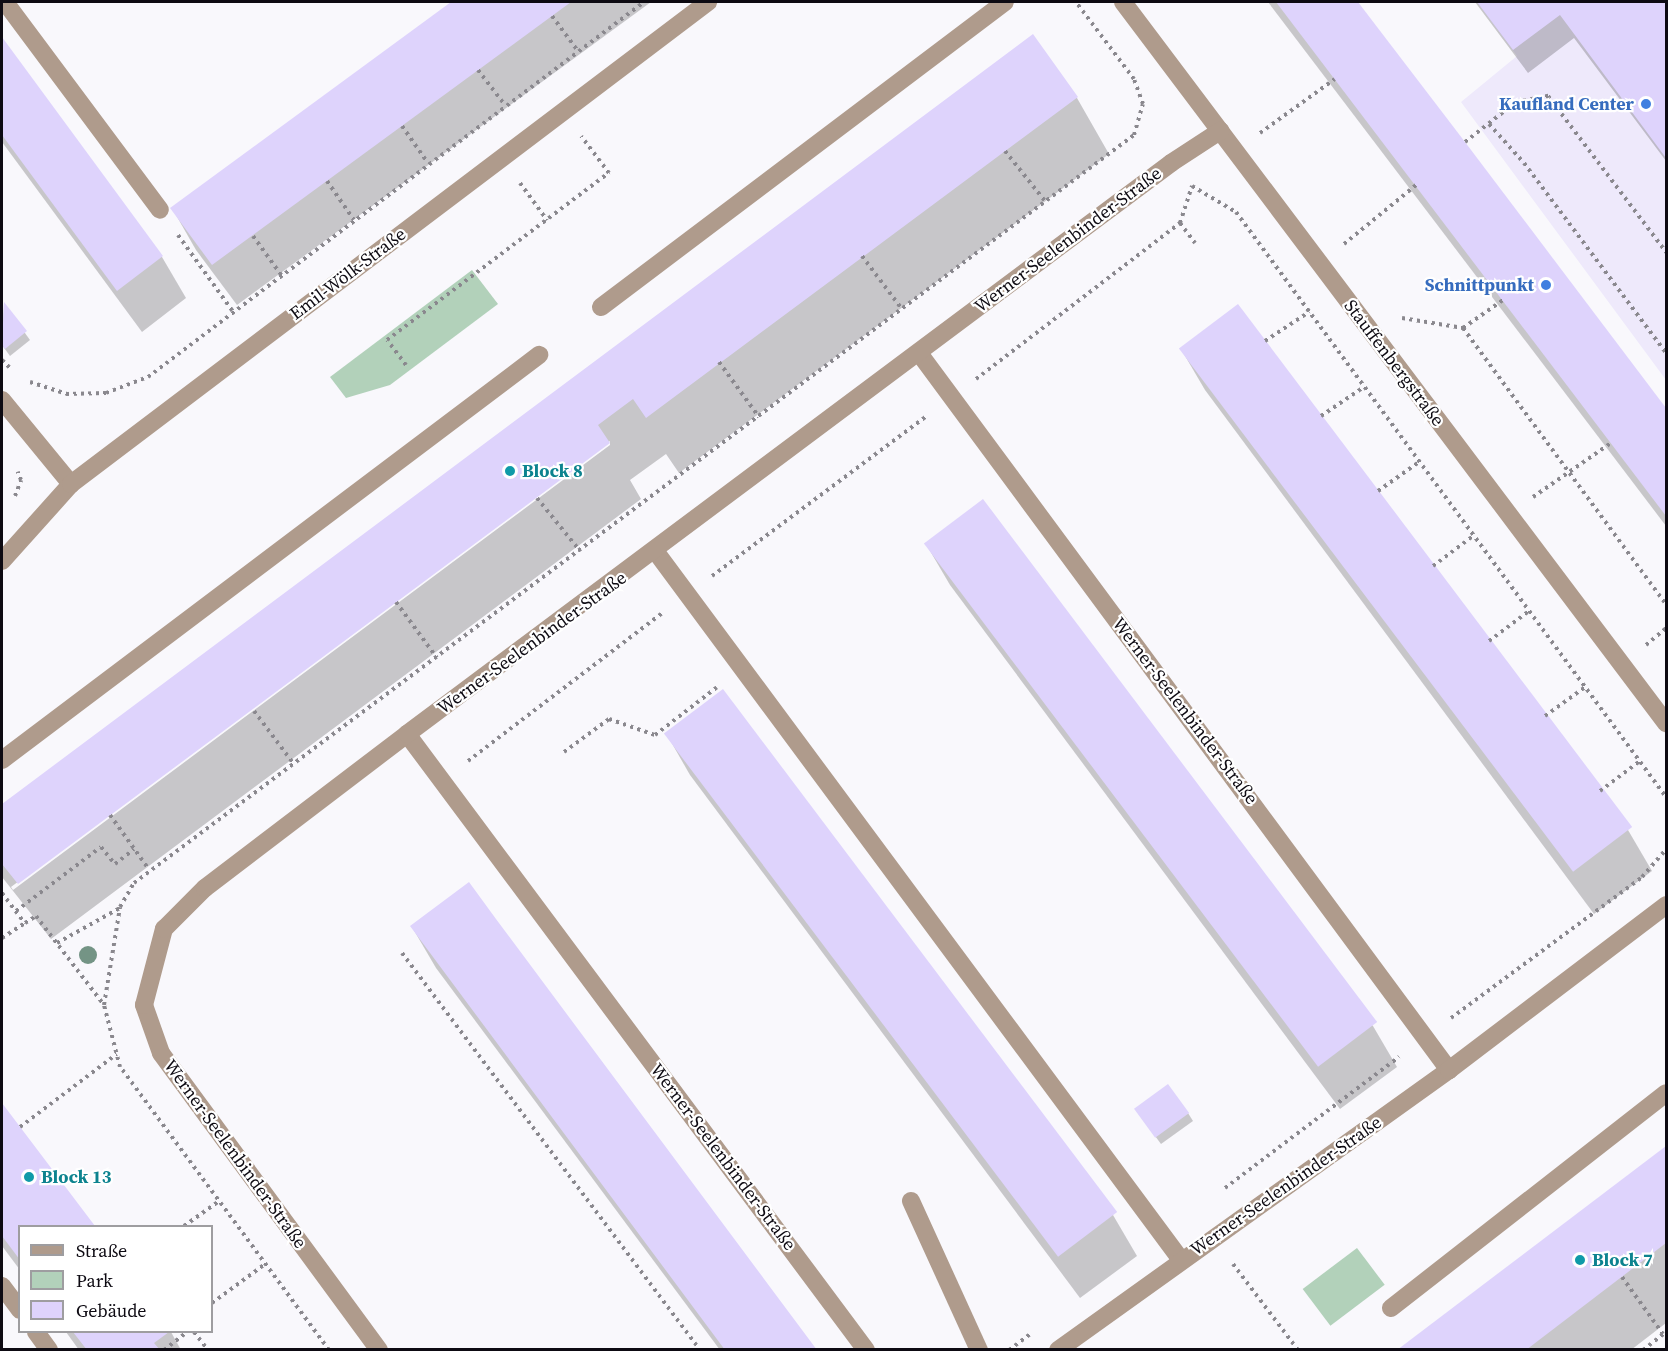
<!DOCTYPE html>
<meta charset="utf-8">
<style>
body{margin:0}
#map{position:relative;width:1668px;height:1351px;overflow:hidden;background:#f9f8fc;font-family:"Source Serif 4",serif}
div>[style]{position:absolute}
.built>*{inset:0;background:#eee9fb}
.green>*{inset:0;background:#b2d1ba;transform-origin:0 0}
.shadow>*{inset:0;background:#0003}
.building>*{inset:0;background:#ded3fc;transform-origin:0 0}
.path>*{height:4px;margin-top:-2px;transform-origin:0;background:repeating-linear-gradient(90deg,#8a888e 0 3px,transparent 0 7.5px)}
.lane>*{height:18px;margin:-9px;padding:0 9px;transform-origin:9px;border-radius:9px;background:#af9b8c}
.street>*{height:18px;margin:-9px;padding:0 9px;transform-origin:9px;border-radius:9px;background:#af9b8c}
.trees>*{width:18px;height:18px;margin:-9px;border-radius:50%;background:#749485}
.dots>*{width:16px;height:16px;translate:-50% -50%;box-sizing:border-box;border:3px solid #fff;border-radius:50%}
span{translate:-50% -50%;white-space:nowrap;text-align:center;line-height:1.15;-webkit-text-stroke:4.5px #fff;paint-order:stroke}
.shop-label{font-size:18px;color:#366cbe;font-weight:700}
.right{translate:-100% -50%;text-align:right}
.street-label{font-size:18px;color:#0d0a12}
.culture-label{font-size:18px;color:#0d838f;font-weight:700}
.left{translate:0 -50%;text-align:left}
.frame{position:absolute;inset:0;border:3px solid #0d0a12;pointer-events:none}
.legend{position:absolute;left:18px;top:1225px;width:195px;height:108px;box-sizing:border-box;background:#fff;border:2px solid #9e9da0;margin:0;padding:8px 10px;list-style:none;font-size:18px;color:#0d0a12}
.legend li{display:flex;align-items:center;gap:12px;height:30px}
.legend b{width:30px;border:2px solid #9e9da0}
</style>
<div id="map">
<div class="built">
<div style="clip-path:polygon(1477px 2px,1666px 2px,1666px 380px,1461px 102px,1517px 56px)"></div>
</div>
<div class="green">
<div style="clip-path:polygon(472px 270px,498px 304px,390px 385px,346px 398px,330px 377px)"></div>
<div style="left:1357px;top:1248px;width:46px;height:68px;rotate:53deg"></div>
</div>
<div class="shadow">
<div style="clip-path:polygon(453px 2px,651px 2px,237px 305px,196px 250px,172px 208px)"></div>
<div style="clip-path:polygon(1268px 2px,1356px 2px,1666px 411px,1666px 526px)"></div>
<div style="clip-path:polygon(1475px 2px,1666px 2px,1666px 161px,1574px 38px,1528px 73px)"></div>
<div style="clip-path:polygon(evenodd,1032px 36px,1077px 98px,1109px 154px,679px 473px,666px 454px,630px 480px,641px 499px,51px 939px,2px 877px,2px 806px,1032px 36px,610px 441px,610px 445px,13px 890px,11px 887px,610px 441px)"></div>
<div style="clip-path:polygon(2px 40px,162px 257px,186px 298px,142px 332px,2px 142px)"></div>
<div style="clip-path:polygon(4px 304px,30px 340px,10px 356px,2px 345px)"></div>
<div style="clip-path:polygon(1238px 306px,1628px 830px,1652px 871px,1594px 914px,1205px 390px,1181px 349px)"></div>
<div style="clip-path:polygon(926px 544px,1373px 1026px,1397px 1067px,1340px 1109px,950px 585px)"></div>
<div style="clip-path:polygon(666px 733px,1113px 1215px,1137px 1256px,1080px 1298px,690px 775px)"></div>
<div style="clip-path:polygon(412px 927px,815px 1350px,720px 1350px,436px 968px)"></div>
<div style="clip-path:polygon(2px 1106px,92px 1226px,20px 1226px,20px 1270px,2px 1246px)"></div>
<div style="clip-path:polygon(1188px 1113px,1193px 1121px,1161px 1144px,1141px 1117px)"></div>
<div style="clip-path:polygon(1666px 1148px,1666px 1323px,1631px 1350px,1400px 1350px)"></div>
<div style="clip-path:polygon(66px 1332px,171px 1332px,181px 1350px,79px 1350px)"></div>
</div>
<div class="building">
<div style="clip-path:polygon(451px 2px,571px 2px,212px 265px,170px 208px)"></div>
<div style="clip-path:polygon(1276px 2px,1358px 2px,1465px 142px,1666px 408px,1666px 516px)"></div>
<div style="clip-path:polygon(1477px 2px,1666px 2px,1666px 158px,1560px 15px,1513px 50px)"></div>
<div style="clip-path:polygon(1033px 34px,1078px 97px,646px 418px,633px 399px,598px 425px,610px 443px,18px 884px,2px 864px,2px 804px)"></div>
<div style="clip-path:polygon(2px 37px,163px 256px,117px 291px,2px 135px)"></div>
<div style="clip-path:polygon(4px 302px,27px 331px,5px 349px,2px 345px)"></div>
<div style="left:1238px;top:304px;width:655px;height:74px;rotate:53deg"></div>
<div style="left:983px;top:499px;width:655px;height:74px;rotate:53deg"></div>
<div style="left:723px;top:689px;width:655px;height:74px;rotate:53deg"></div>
<div style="clip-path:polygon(469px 882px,496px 919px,817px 1350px,725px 1350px,410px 926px)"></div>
<div style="left:1168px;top:1084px;width:36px;height:42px;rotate:54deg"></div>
<div style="clip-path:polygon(2px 1103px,95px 1226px,20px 1226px,20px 1260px,2px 1236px)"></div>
<div style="clip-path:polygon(1666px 1146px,1666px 1243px,1526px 1350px,1397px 1350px)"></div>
<div style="clip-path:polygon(73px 1332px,169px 1332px,154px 1343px,160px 1350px,87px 1350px)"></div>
</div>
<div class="path">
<div style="left:552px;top:16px;width:44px;rotate:53.4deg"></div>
<div style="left:478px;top:70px;width:44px;rotate:52.4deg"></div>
<div style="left:1489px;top:124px;width:52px;rotate:48.1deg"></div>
<div style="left:1524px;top:163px;width:237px;rotate:53.2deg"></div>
<div style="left:402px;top:126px;width:45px;rotate:54.9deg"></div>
<div style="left:1260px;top:133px;width:92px;rotate:-35.8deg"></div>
<div style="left:1465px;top:142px;width:65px;rotate:-38.1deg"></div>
<div style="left:1516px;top:102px;width:33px;rotate:-11deg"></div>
<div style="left:1548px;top:96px;width:196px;rotate:52.9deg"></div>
<div style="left:1005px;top:151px;width:64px;rotate:51.3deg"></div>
<div style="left:327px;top:181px;width:47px;rotate:55.3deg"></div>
<div style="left:520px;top:183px;width:46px;rotate:53.9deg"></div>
<div style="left:1180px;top:223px;width:25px;rotate:53deg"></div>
<div style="left:178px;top:235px;width:96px;rotate:54.3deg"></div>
<div style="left:253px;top:236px;width:49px;rotate:54.1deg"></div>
<div style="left:1344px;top:244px;width:93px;rotate:-39.3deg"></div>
<div style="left:862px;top:256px;width:66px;rotate:53deg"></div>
<div style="left:1402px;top:318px;width:62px;rotate:9.3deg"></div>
<div style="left:1463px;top:328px;width:343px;rotate:53.7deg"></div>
<div style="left:1463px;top:328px;width:49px;rotate:-35deg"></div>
<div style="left:1265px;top:341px;width:53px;rotate:-33.4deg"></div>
<div style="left:2px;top:360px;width:11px;rotate:45deg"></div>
<div style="left:719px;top:362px;width:68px;rotate:54deg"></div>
<div style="left:406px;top:365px;width:31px;rotate:-127deg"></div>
<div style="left:387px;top:340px;width:278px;rotate:-37deg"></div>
<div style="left:609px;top:173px;width:46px;rotate:-127.1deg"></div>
<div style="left:976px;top:379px;width:257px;rotate:-37.4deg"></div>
<div style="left:1180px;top:223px;width:39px;rotate:-72deg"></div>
<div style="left:1192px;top:186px;width:51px;rotate:30.6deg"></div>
<div style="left:1236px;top:212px;width:726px;rotate:53.68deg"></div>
<div style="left:30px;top:382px;width:38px;rotate:18deg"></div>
<div style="left:66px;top:394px;width:40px;rotate:-1.4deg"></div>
<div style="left:106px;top:393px;width:45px;rotate:-20.9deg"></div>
<div style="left:148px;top:377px;width:622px;rotate:-37.09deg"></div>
<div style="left:1321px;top:416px;width:52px;rotate:-34deg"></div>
<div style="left:1378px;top:491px;width:50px;rotate:-35.3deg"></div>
<div style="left:15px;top:496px;width:17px;rotate:-69deg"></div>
<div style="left:21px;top:480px;width:9px;rotate:-111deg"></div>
<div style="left:1533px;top:497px;width:95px;rotate:-34.7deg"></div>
<div style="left:537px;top:498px;width:68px;rotate:50.9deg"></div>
<div style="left:1433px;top:566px;width:50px;rotate:-36.9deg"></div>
<div style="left:712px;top:576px;width:268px;rotate:-36.7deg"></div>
<div style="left:396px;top:602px;width:69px;rotate:53.8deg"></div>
<div style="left:1489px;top:641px;width:50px;rotate:-36.9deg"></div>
<div style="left:1646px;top:645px;width:26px;rotate:-40deg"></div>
<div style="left:254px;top:711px;width:65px;rotate:53.1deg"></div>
<div style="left:1545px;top:716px;width:49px;rotate:-35.9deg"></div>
<div style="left:564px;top:752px;width:56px;rotate:-36.3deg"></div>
<div style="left:609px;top:719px;width:49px;rotate:19.2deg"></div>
<div style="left:655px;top:735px;width:78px;rotate:-37.7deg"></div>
<div style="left:468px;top:761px;width:244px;rotate:-37.3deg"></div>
<div style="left:1600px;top:791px;width:50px;rotate:-36.9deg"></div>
<div style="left:110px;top:815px;width:65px;rotate:54.4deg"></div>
<div style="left:2px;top:893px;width:38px;rotate:53deg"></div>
<div style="left:25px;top:923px;width:13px;rotate:-32deg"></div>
<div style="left:36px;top:916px;width:112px;rotate:52.6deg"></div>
<div style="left:16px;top:911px;width:106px;rotate:-37deg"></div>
<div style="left:101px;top:847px;width:22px;rotate:51deg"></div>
<div style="left:115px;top:864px;width:24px;rotate:-38deg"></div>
<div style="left:2px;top:938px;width:27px;rotate:-33deg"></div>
<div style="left:57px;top:943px;width:72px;rotate:-29.1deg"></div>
<div style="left:402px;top:953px;width:496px;rotate:53.1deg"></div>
<div style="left:1451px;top:1018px;width:237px;rotate:-36.4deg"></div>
<div style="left:1642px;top:877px;width:37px;rotate:-49deg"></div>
<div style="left:20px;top:1127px;width:121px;rotate:-37deg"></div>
<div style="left:1225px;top:1188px;width:218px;rotate:-37deg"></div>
<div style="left:184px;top:1226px;width:43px;rotate:-35.5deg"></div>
<div style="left:1233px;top:1264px;width:108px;rotate:52.9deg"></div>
<div style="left:1622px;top:1277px;width:70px;rotate:54.3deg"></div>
<div style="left:212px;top:1303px;width:66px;rotate:-36.3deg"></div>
<div style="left:194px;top:1332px;width:23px;rotate:52deg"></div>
<div style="left:164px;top:1350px;width:29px;rotate:-38deg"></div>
<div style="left:329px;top:1350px;width:352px;rotate:-126.4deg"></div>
<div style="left:120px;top:1067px;width:64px;rotate:-104.5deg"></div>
<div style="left:104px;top:1005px;width:99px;rotate:-80.7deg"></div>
<div style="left:120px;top:907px;width:28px;rotate:-60deg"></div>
<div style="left:134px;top:883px;width:1249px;rotate:-36.8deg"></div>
<div style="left:1134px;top:135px;width:32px;rotate:-74deg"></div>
<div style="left:1143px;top:104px;width:27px;rotate:-110deg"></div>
<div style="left:1134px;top:79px;width:96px;rotate:-127deg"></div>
<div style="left:1009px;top:1350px;width:26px;rotate:-37deg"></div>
<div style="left:1643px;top:1350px;width:29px;rotate:-38deg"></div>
</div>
<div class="lane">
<div style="left:5px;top:2px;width:259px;rotate:53.3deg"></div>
<div style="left:601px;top:307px;width:506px;rotate:-37.05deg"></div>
<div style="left:2px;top:760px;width:673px;rotate:-37.02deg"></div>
<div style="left:911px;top:1201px;width:164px;rotate:65.5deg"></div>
<div style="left:2px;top:1286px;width:30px;rotate:53deg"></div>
<div style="left:1391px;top:1308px;width:349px;rotate:-38deg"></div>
<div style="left:36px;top:1332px;width:22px;rotate:54deg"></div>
</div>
<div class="street">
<div style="left:1123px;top:2px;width:903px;rotate:53.02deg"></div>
<div style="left:919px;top:353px;width:892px;rotate:53.53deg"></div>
<div style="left:2px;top:400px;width:109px;rotate:50.6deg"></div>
<div style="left:656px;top:552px;width:881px;rotate:53.44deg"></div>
<div style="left:2px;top:561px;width:103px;rotate:-48.1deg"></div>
<div style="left:71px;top:484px;width:799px;rotate:-37.11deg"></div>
<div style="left:407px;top:734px;width:768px;rotate:53.31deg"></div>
<div style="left:379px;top:1350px;width:368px;rotate:-126.3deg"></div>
<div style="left:161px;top:1053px;width:51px;rotate:-109.5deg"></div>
<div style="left:144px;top:1005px;width:79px;rotate:-75.3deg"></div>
<div style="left:164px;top:929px;width:58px;rotate:-45deg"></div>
<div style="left:205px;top:888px;width:254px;rotate:-37.3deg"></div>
<div style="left:407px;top:734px;width:954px;rotate:-36.77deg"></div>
<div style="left:1171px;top:163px;width:59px;rotate:-33.1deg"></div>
<div style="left:1058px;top:1350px;width:481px;rotate:-35.6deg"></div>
<div style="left:1449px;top:1070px;width:273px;rotate:-37.2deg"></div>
</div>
<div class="trees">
<div style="left:88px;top:955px"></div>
</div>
<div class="dots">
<div style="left:1646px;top:104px;background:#3f7fe0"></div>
<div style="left:1546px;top:285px;background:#3f7fe0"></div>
<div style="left:510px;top:471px;background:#0f9aa8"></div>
<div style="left:29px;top:1177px;background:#0f9aa8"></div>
<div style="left:1580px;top:1260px;background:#0f9aa8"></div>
</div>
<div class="shop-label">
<span class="right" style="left:1634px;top:104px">Kaufland Center</span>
<span class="right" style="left:1534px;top:285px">Schnittpunkt</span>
</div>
<div class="street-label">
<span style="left:1068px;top:240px;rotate:-37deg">Werner-Seelenbinder-Straße</span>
<span style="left:348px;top:274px;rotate:-37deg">Emil-Wölk-Straße</span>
<span style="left:1394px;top:363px;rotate:53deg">Stauffenbergstraße</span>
<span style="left:532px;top:643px;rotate:-36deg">Werner-Seelenbinder-Straße</span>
<span style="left:1185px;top:711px;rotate:53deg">Werner-Seelenbinder-Straße</span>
<span style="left:235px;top:1154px;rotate:54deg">Werner-Seelenbinder-Straße</span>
<span style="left:723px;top:1157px;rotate:53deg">Werner-Seelenbinder-Straße</span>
<span style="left:1286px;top:1186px;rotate:-35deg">Werner-Seelenbinder-Straße</span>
</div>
<div class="culture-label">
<span class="left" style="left:522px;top:471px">Block 8</span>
<span class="left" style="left:41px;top:1177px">Block 13</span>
<span class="left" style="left:1592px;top:1260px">Block 7</span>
</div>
<div class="frame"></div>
<ul class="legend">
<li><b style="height:8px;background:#af9b8c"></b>Straße</li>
<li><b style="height:16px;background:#b2d1ba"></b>Park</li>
<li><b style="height:16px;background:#ded3fc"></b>Gebäude</li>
</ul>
</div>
